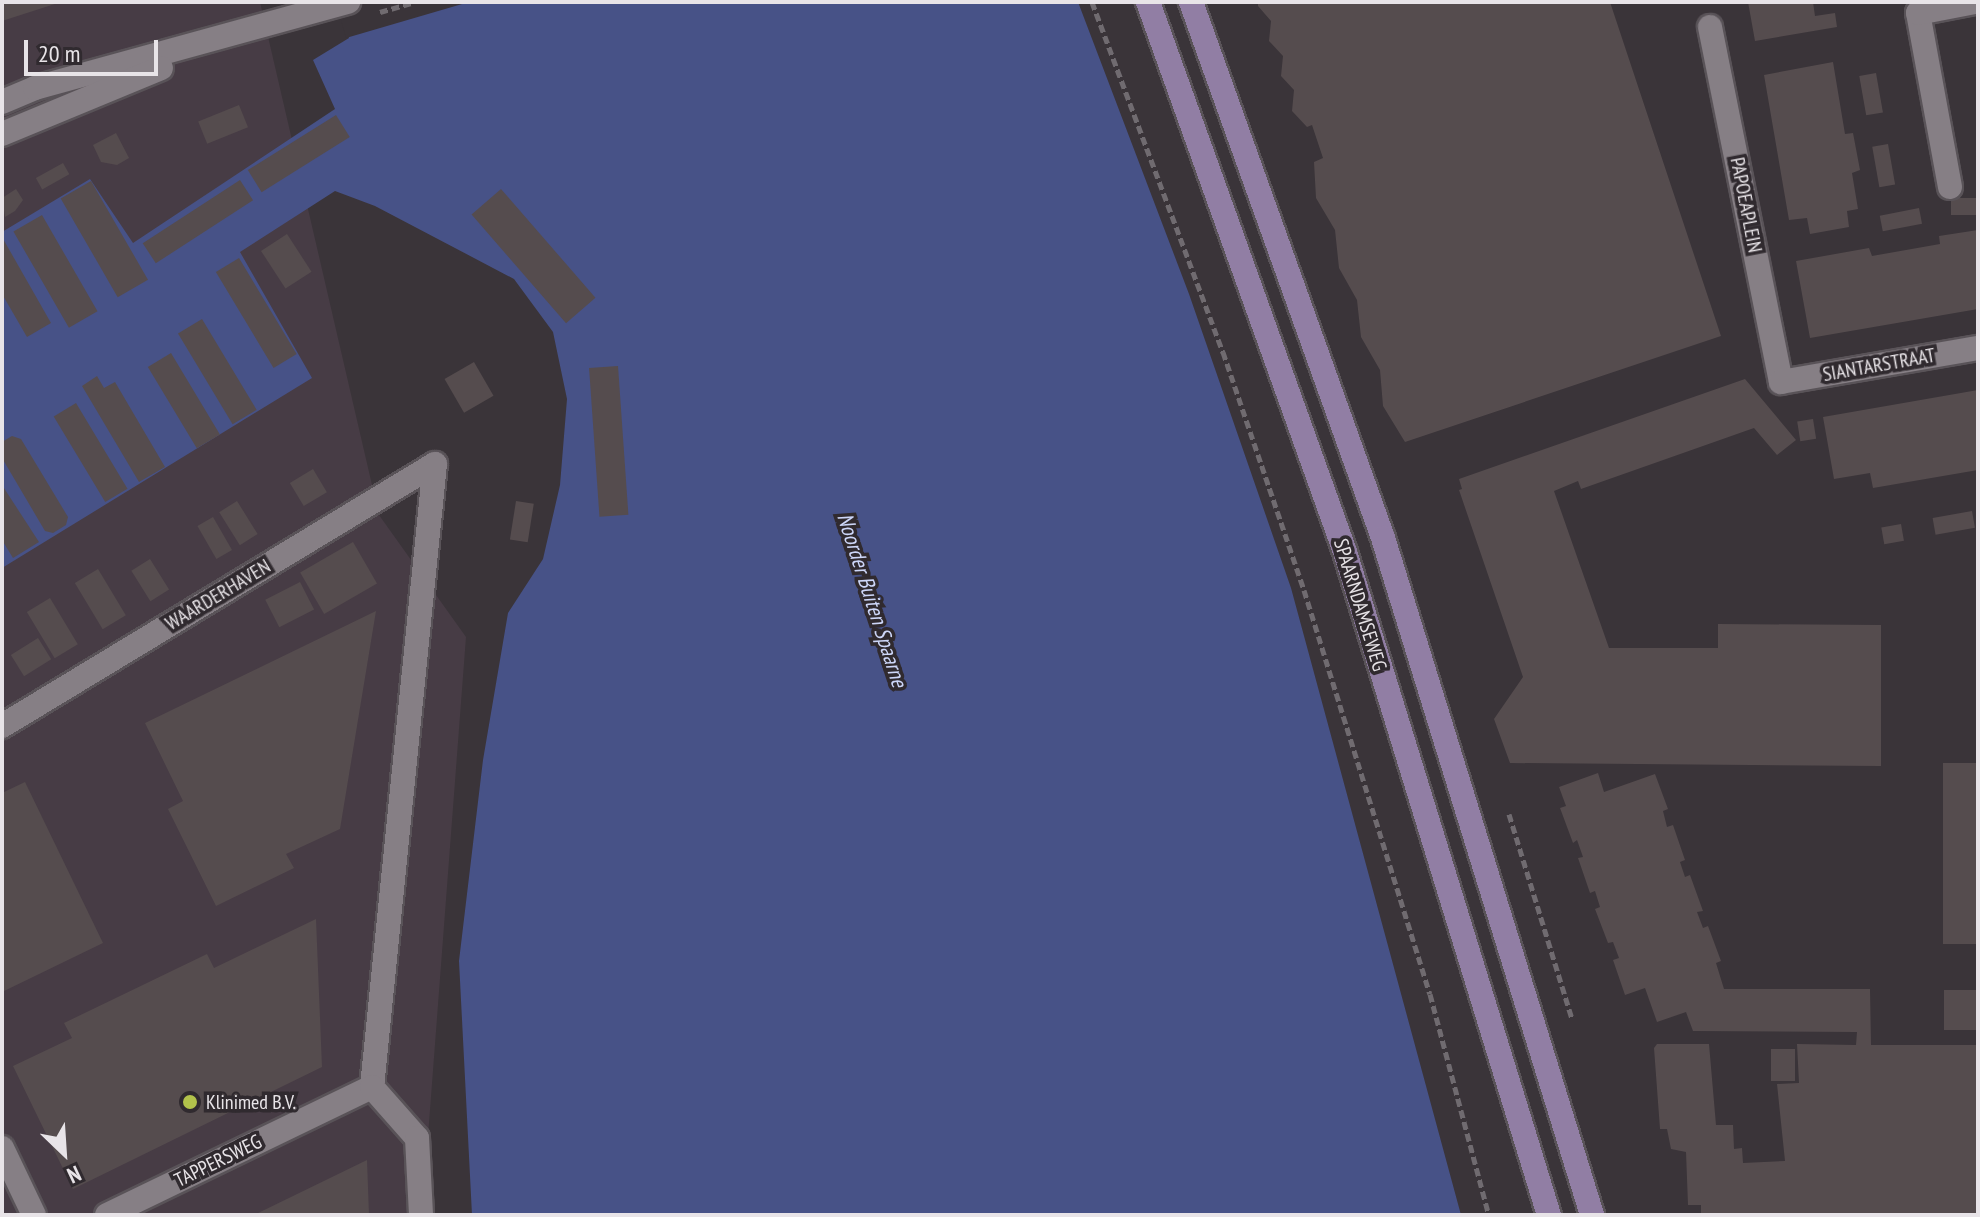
<!DOCTYPE html>
<style>
body{margin:0}
#map{position:relative;width:1980px;height:1217px;overflow:hidden;background:#3a3439;font-family:"PT Sans Narrow",sans-serif}
div>[style]{position:absolute}
.built>*{inset:0;background:#473c45}
.water>*{inset:0;background:#475287}
.pier>*{inset:0;background:#3a3439}
.building>*{inset:0;background:#554c4e;transform-origin:0 0}
.path>*{height:5px;margin-top:-2.5px;transform-origin:0;background:repeating-linear-gradient(90deg,#706b70 0 8px,transparent 0 12px)}
.roads{filter:drop-shadow(2px 0 #595358) drop-shadow(-2px 0 #595358) drop-shadow(0 2px #595358) drop-shadow(0 -2px #595358)}
.service>*{height:24px;margin:-12px;padding:0 12px;transform-origin:12px;border-radius:12px;background:#867f85}
.minor>*{height:24px;margin:-12px;padding:0 12px;transform-origin:12px;border-radius:12px;background:#867f85}
.tertiary>*{height:24px;margin:-12px;padding:0 12px;transform-origin:12px;border-radius:12px;background:#867f85}
.secondary>*{height:24px;margin:-12px;padding:0 12px;transform-origin:12px;border-radius:12px;background:#917ea4}
.dots>*{width:22px;height:22px;translate:-50% -50%;box-sizing:border-box;border:4px solid #302a2f;border-radius:50%}
span{translate:-50% -50%;white-space:nowrap;text-align:center;line-height:1.15;-webkit-text-stroke:7px #302a2f;paint-order:stroke}
.street-label{font-size:20px;color:#e8e4e8}
.poi-label{font-size:20px;color:#e8e4e8}
.left{translate:0 -50%;text-align:left}
.water-label{font-size:22px;color:#cdd6f8;font-style:italic}
.frame{position:absolute;inset:0;border:4px solid #e8e4e8;pointer-events:none}
.north{position:absolute;left:24px;top:1113px;width:80px;height:80px;-webkit-text-stroke:6px #302a2f;paint-order:stroke;rotate:155deg;font-size:22px;font-weight:700;line-height:32px;text-align:center;color:#e8e4e8}
.north::after{content:'';display:block;margin:auto;width:28px;height:36px;background:#e8e4e8;clip-path:polygon(50% 0,100% 100%,50% 72%,0 100%)}
.scale{position:absolute;left:24px;top:40px;width:134px;height:36px;box-sizing:border-box;border:4px solid #e8e4e8;border-top:0;padding-left:10px;font-size:24px;line-height:28px;white-space:nowrap;color:#e8e4e8;-webkit-text-stroke:6px #302a2f;paint-order:stroke}
</style>
<div id="map">
<div class="built">
<div style="clip-path:polygon(2px 2px,260px 2px,379px 515px,466px 637px,422px 1215px,2px 1215px)"></div>
</div>
<div class="water">
<div style="clip-path:polygon(339px 2px,1078px 2px,1189px 294px,1291px 588px,1461px 1215px,472px 1215px,459px 961px,483px 760px,508px 613px,543px 559px,560px 485px,567px 399px,553px 332px,514px 279px,375px 206px,335px 191px,240px 252px,312px 378px,2px 568px,2px 232px,90px 179px,133px 243px,335px 109px,313px 60px,349px 38px)"></div>
</div>
<div class="pier">
<div style="clip-path:polygon(336px 2px,469px 2px,346px 38px)"></div>
</div>
<div class="building">
<div style="clip-path:polygon(2px 2px,58px 2px,58px 3px,2px 21px)"></div>
<div style="clip-path:polygon(1258px 2px,1610px 2px,1721px 336px,1405px 442px,1383px 406px,1380px 370px,1361px 337px,1357px 300px,1339px 268px,1335px 230px,1316px 198px,1314px 162px,1323px 158px,1312px 125px,1307px 127px,1292px 111px,1294px 90px,1281px 76px,1283px 56px,1269px 41px,1271px 21px,1258px 6px)"></div>
<div style="clip-path:polygon(1748px 2px,1813px 2px,1815px 16px,1835px 13px,1837px 27px,1755px 41px)"></div>
<div style="clip-path:polygon(1833px 62px,1845px 134px,1853px 133px,1860px 170px,1852px 173px,1858px 209px,1847px 211px,1849px 227px,1810px 234px,1807px 218px,1789px 220px,1764px 75px)"></div>
<div style="left:1876px;top:73px;width:40px;height:17px;rotate:80deg"></div>
<div style="left:239px;top:105px;width:24px;height:44px;rotate:68deg"></div>
<div style="left:336px;top:115px;width:26px;height:104px;rotate:58deg"></div>
<div style="clip-path:polygon(116px 133px,129px 158px,117px 165px,101px 162px,93px 145px)"></div>
<div style="left:1888px;top:144px;width:41px;height:16px;rotate:80deg"></div>
<div style="left:63px;top:163px;width:13px;height:31px;rotate:61deg"></div>
<div style="left:240px;top:180px;width:24px;height:116px;rotate:57deg"></div>
<div style="left:91px;top:181px;width:114px;height:35px;rotate:60deg"></div>
<div style="clip-path:polygon(16px 189px,23px 200px,15px 211px,5px 217px,2px 198px)"></div>
<div style="left:501px;top:189px;width:144px;height:39px;rotate:49deg"></div>
<div style="left:1978px;top:198px;width:17px;height:27px;rotate:90deg"></div>
<div style="left:1919px;top:208px;width:16px;height:40px;rotate:79deg"></div>
<div style="left:42px;top:215px;width:111px;height:33px;rotate:60deg"></div>
<div style="clip-path:polygon(1978px 230px,1978px 309px,1810px 338px,1796px 261px,1869px 248px,1872px 256px,1940px 244px,1939px 236px)"></div>
<div style="left:287px;top:234px;width:45px;height:31px;rotate:57deg"></div>
<div style="clip-path:polygon(2px 237px,51px 323px,27px 337px,2px 294px)"></div>
<div style="left:239px;top:258px;width:112px;height:27px;rotate:59deg"></div>
<div style="left:202px;top:319px;width:106px;height:28px;rotate:59deg"></div>
<div style="left:171px;top:353px;width:95px;height:27px;rotate:59deg"></div>
<div style="left:474px;top:362px;width:39px;height:34px;rotate:60deg"></div>
<div style="left:618px;top:366px;width:149px;height:29px;rotate:86deg"></div>
<div style="clip-path:polygon(97px 376px,104px 388px,115px 382px,165px 467px,139px 482px,82px 386px)"></div>
<div style="clip-path:polygon(1745px 379px,1796px 440px,1777px 455px,1754px 428px,1581px 489px,1578px 481px,1554px 491px,1609px 648px,1718px 648px,1718px 624px,1881px 625px,1881px 766px,1510px 763px,1494px 719px,1523px 677px,1459px 490px,1462px 489px,1459px 479px)"></div>
<div style="clip-path:polygon(1978px 390px,1978px 470px,1873px 488px,1870px 473px,1834px 479px,1823px 417px)"></div>
<div style="left:76px;top:403px;width:100px;height:26px;rotate:59deg"></div>
<div style="left:1813px;top:419px;width:20px;height:16px;rotate:81deg"></div>
<div style="clip-path:polygon(12px 436px,21px 439px,68px 517px,66px 525px,53px 533px,45px 531px,2px 458px,2px 442px)"></div>
<div style="left:313px;top:469px;width:27px;height:27px;rotate:59deg"></div>
<div style="clip-path:polygon(2px 485px,39px 542px,13px 558px,2px 540px)"></div>
<div style="left:237px;top:501px;width:39px;height:21px;rotate:58deg"></div>
<div style="left:516px;top:501px;width:18px;height:39px;rotate:9deg"></div>
<div style="left:1972px;top:511px;width:17px;height:40px;rotate:80deg"></div>
<div style="left:213px;top:517px;width:38px;height:18px;rotate:60deg"></div>
<div style="left:1901px;top:524px;width:17px;height:20px;rotate:80deg"></div>
<div style="left:353px;top:542px;width:48px;height:61px;rotate:60deg"></div>
<div style="left:150px;top:559px;width:36px;height:22px;rotate:58deg"></div>
<div style="left:98px;top:569px;width:54px;height:27px;rotate:59deg"></div>
<div style="left:300px;top:582px;width:31px;height:39px;rotate:63deg"></div>
<div style="left:50px;top:598px;width:54px;height:27px;rotate:59deg"></div>
<div style="clip-path:polygon(376px 611px,340px 829px,286px 854px,294px 868px,216px 906px,168px 809px,183px 801px,145px 723px)"></div>
<div style="left:38px;top:638px;width:25px;height:32px;rotate:58deg"></div>
<div style="left:1978px;top:763px;width:181px;height:35px;rotate:90deg"></div>
<div style="clip-path:polygon(1598px 773px,1604px 792px,1655px 774px,1668px 809px,1663px 811px,1667px 827px,1673px 825px,1685px 860px,1680px 862px,1685px 877px,1690px 875px,1703px 911px,1697px 912px,1703px 928px,1708px 926px,1721px 961px,1716px 963px,1724px 989px,1870px 989px,1871px 1045px,1978px 1045px,1978px 1215px,1701px 1215px,1701px 1205px,1688px 1205px,1686px 1152px,1671px 1149px,1667px 1129px,1660px 1129px,1654px 1048px,1657px 1044px,1709px 1044px,1716px 1125px,1733px 1125px,1734px 1149px,1742px 1148px,1743px 1163px,1785px 1161px,1777px 1084px,1799px 1083px,1797px 1044px,1856px 1045px,1857px 1032px,1693px 1031px,1686px 1012px,1657px 1022px,1645px 988px,1625px 995px,1613px 960px,1619px 958px,1613px 942px,1608px 943px,1595px 909px,1600px 907px,1595px 891px,1590px 893px,1578px 858px,1583px 857px,1577px 840px,1573px 843px,1560px 808px,1566px 806px,1559px 787px)"></div>
<div style="clip-path:polygon(25px 782px,103px 943px,2px 992px,2px 793px)"></div>
<div style="clip-path:polygon(316px 919px,322px 1067px,73px 1189px,13px 1066px,72px 1038px,64px 1023px,207px 954px,214px 968px)"></div>
<div style="left:1944px;top:990px;width:34px;height:40px"></div>
<div style="left:1771px;top:1049px;width:24px;height:32px"></div>
<div style="clip-path:polygon(367px 1160px,369px 1215px,254px 1215px)"></div>
</div>
<div class="path">
<div style="left:1092px;top:2px;width:374px;rotate:69.5deg"></div>
<div style="left:1223px;top:352px;width:251px;rotate:71.2deg"></div>
<div style="left:1304px;top:590px;width:423px;rotate:72.7deg"></div>
<div style="left:1430px;top:994px;width:229px;rotate:75.1deg"></div>
<div style="left:380px;top:12px;width:35px;rotate:-16deg"></div>
<div style="left:1509px;top:814px;width:214px;rotate:72.9deg"></div>
</div>
<div class="roads">
<div class="service">
<div style="left:1950px;top:187px;width:177px;rotate:-100.4deg"></div>
<div style="left:1918px;top:13px;width:58px;rotate:-10.9deg"></div>
<div style="left:2px;top:1148px;width:74px;rotate:64.5deg"></div>
</div>
<div class="minor">
<div style="left:1710px;top:27px;width:362px;rotate:78.7deg"></div>
<div style="left:1781px;top:382px;width:200px;rotate:-9.8deg"></div>
<div style="left:2px;top:726px;width:506px;rotate:-31.18deg"></div>
<div style="left:372px;top:1087px;width:626px;rotate:-84.23deg"></div>
<div style="left:107px;top:1215px;width:294px;rotate:-25.8deg"></div>
<div style="left:372px;top:1087px;width:68px;rotate:48.6deg"></div>
<div style="left:417px;top:1138px;width:77px;rotate:87deg"></div>
</div>
<div class="tertiary">
<div style="left:2px;top:102px;width:36px;rotate:-23deg"></div>
<div style="left:35px;top:88px;width:325px;rotate:-15.4deg"></div>
<div style="left:2px;top:134px;width:172px;rotate:-22.5deg"></div>
</div>
<div class="secondary">
<div style="left:1148px;top:2px;width:584px;rotate:70.29deg"></div>
<div style="left:1345px;top:552px;width:694px;rotate:72.9deg"></div>
<div style="left:1191px;top:2px;width:569px;rotate:70.29deg"></div>
<div style="left:1383px;top:538px;width:709px;rotate:72.84deg"></div>
</div>
</div>
<div class="dots">
<div style="left:190px;top:1102px;background:#b2c24b"></div>
</div>
<div class="street-label">
<span style="left:1746px;top:205px;rotate:79deg">PAPOEAPLEIN</span>
<span style="left:1879px;top:365px;rotate:-10deg">SIANTARSTRAAT</span>
<span style="left:218px;top:595px;rotate:-31deg">WAARDERHAVEN</span>
<span style="left:1360px;top:605px;rotate:73deg">SPAARNDAMSEWEG</span>
<span style="left:218px;top:1161px;rotate:-26deg">TAPPERSWEG</span>
</div>
<div class="poi-label">
<span class="left" style="left:206px;top:1102px">Klinimed B.V.</span>
</div>
<div class="water-label">
<span style="left:872px;top:600px;rotate:72deg">Noorder Buiten Spaarne</span>
</div>
<div class="frame"></div>
<div class="north">N</div>
<div class="scale">20 m</div>
</div>
